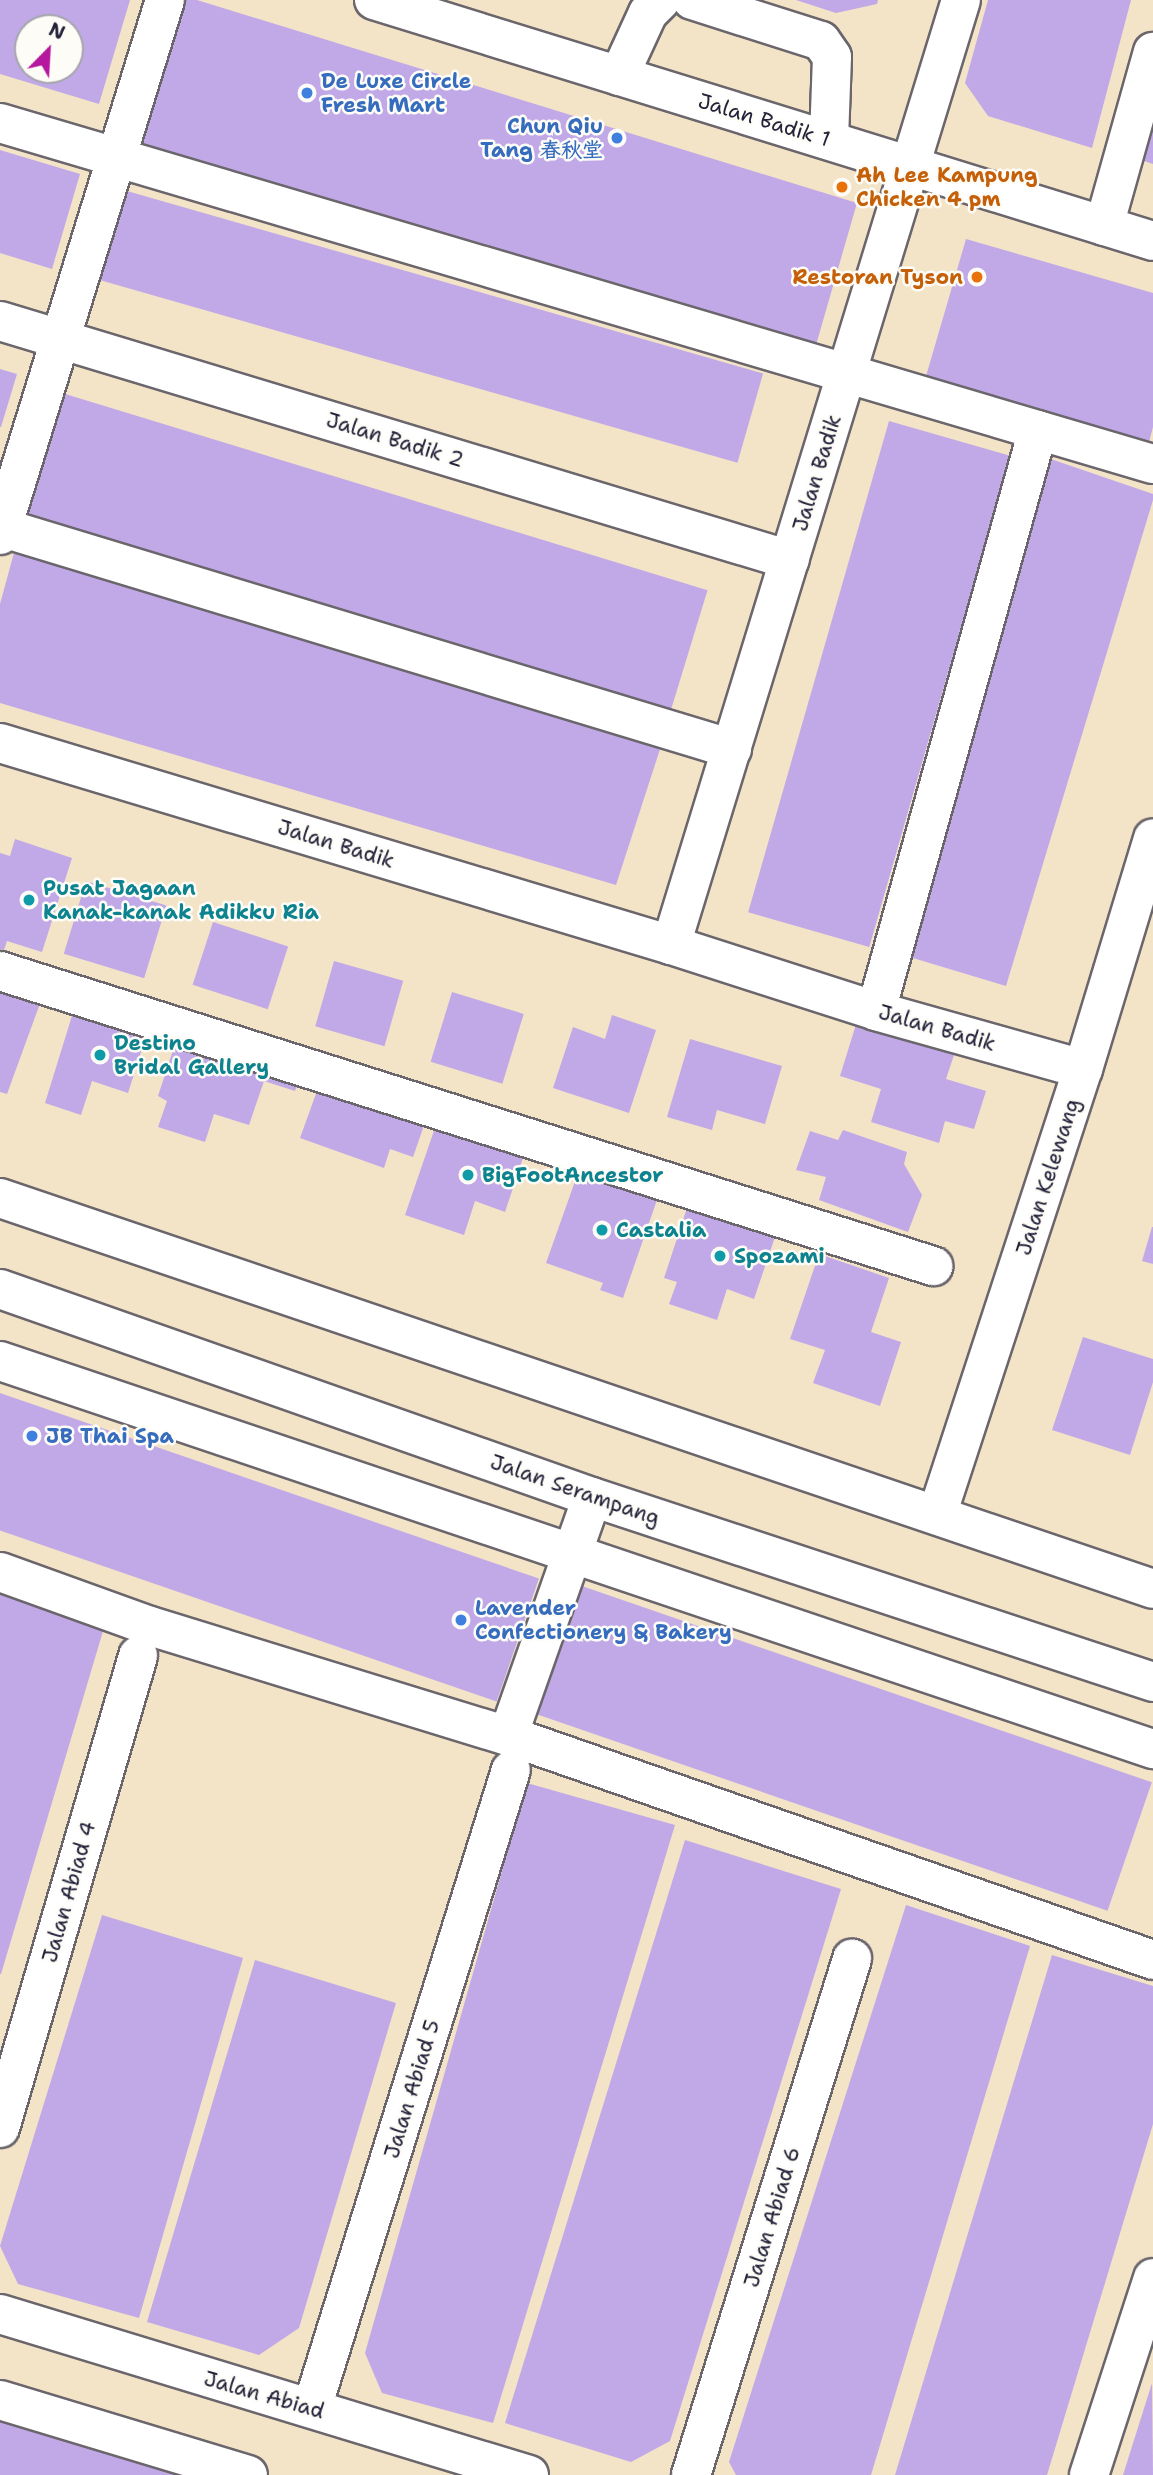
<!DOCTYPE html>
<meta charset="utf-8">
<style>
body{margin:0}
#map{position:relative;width:1153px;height:2475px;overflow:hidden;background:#f3e3c7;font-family:"Shantell Sans","LXGW WenKai TC",sans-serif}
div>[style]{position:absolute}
.building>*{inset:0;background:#c1a9e7;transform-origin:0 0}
.roads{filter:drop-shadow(2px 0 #6b666c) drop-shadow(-2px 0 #6b666c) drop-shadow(0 2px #6b666c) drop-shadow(0 -2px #6b666c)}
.minor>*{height:38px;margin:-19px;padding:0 19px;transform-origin:19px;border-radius:19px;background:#fff}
.major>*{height:38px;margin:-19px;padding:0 19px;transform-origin:19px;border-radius:19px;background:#fff}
.dots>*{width:19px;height:19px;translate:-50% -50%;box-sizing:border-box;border:4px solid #fdfcf7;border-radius:50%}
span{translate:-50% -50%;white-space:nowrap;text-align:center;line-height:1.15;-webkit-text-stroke:5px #fdfcf7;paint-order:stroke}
.shop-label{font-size:21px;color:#366cbe;font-weight:700}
.left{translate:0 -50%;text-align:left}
.right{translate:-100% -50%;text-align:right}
.street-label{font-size:21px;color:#22223b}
.food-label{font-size:21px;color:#c56008;font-weight:700}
.culture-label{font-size:21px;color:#0d838f;font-weight:700}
.north{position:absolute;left:14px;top:14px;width:70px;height:70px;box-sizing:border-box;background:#fdfcf7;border:2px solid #a5a5ac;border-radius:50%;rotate:24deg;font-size:19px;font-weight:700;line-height:28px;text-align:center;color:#22223b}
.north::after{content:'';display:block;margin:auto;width:24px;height:32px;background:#b5179e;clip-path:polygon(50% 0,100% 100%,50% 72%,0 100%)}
</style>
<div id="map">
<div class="building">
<div style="clip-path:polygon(evenodd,0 0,130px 0,99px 104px,0 74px,0 0,28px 28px,70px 28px,70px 70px,28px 70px,28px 28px)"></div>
<div style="clip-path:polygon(181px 0,197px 0,857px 203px,816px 345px,137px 149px)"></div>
<div style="clip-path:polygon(796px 0,878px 0,877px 4px,836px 13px)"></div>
<div style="clip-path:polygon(988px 0,1131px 0,1092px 148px,988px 116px,965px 83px)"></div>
<div style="clip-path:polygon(1153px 112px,1153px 164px,1138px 159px)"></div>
<div style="clip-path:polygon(0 150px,80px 174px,52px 269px,0 253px)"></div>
<div style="left:120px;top:189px;width:669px;height:93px;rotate:16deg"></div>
<div style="clip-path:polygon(966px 239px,1153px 293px,1153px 427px,1149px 442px,924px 383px)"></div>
<div style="clip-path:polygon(0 369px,17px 374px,1px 427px,0 427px)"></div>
<div style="left:62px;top:393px;width:675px;height:133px;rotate:17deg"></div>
<div style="left:889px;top:421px;width:126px;height:511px;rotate:16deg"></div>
<div style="clip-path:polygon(1042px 456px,1153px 494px,1153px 500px,1006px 986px,893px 952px)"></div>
<div style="clip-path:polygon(15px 549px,662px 743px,616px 885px,0 703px,0 604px)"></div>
<div style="clip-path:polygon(15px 839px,72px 858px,42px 952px,7px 941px,4px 950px,0 949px,0 853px,10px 856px)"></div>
<div style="left:86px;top:881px;width:84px;height:76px;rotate:17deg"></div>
<div style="left:213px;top:922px;width:79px;height:66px;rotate:18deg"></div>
<div style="left:334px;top:961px;width:72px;height:68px;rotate:16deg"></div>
<div style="clip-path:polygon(0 983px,42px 998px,7px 1094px,0 1092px)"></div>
<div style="left:452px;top:992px;width:75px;height:73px;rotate:17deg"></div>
<div style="clip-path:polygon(75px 1006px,148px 1030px,128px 1093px,92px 1081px,81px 1115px,45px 1103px)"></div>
<div style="clip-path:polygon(612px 1015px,656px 1030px,629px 1113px,553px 1088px,573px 1027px,605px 1039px)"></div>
<div style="clip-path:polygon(858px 1018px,956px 1049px,946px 1079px,986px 1091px,974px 1129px,945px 1121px,939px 1143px,871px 1122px,881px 1089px,840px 1076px)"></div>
<div style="clip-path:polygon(179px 1032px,302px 1073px,295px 1091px,264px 1081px,249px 1125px,214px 1114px,205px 1142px,158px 1127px,167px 1101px,158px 1096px)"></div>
<div style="clip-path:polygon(690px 1039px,782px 1066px,765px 1124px,717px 1110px,712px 1130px,667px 1117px)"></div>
<div style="clip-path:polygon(322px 1077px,428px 1114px,413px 1157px,390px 1149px,384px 1168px,300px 1138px)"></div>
<div style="clip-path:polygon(438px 1119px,526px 1149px,505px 1212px,475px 1201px,464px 1235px,405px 1215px)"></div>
<div style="clip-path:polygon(843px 1130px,907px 1152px,904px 1164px,922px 1195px,908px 1232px,819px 1200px,826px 1177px,796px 1170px,810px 1131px,838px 1140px)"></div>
<div style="clip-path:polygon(579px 1170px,658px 1197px,623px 1298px,600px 1290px,603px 1283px,546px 1263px)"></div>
<div style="clip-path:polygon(688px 1205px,776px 1234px,754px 1299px,727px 1289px,717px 1320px,669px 1304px,677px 1282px,664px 1278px)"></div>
<div style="clip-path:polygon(1152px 1227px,1153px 1227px,1153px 1264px,1142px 1261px)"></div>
<div style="clip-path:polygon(819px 1254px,889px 1278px,871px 1332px,901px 1342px,880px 1406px,813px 1383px,825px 1350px,790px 1339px)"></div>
<div style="clip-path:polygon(1083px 1337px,1153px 1359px,1153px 1382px,1130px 1455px,1052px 1430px)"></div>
<div style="left:0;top:1393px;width:570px;height:130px;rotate:19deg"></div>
<div style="left:576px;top:1584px;width:609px;height:136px;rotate:19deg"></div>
<div style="clip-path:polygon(0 1589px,106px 1621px,1px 1974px,0 1974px)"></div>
<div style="clip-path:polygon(527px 1783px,675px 1825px,493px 2423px,382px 2393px,365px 2353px)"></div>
<div style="clip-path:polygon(685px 1840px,841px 1889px,670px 2441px,631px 2462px,505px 2423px)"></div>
<div style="clip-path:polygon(906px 1905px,1030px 1946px,871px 2475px,736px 2475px,729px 2462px)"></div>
<div style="clip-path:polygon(102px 1915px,243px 1958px,139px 2318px,18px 2284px,0 2246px)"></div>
<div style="clip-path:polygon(1052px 1955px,1153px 1986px,1153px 2124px,1047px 2475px,895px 2475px)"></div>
<div style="clip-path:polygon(255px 1960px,396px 2003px,299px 2328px,259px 2355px,147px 2322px)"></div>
<div style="clip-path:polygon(1152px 2383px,1153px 2475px,1123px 2475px)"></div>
<div style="clip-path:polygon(0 2421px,179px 2474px,178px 2475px,0 2475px)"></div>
</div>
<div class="roads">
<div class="minor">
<div style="left:374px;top:0;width:815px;rotate:17.19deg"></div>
<div style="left:692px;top:0;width:135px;rotate:17.6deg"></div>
<div style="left:821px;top:41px;width:19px;rotate:55deg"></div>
<div style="left:832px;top:57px;width:83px;rotate:92.1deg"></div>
<div style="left:619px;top:76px;width:69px;rotate:-65.3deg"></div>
<div style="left:648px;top:13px;width:18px;rotate:-45deg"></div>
<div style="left:0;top:123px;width:1202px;rotate:16.48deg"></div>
<div style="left:1104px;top:226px;width:181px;rotate:-74.3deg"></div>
<div style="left:0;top:321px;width:825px;rotate:16.83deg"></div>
<div style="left:0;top:527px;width:765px;rotate:16.87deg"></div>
<div style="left:0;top:535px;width:560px;rotate:-72.86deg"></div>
<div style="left:0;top:743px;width:701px;rotate:16.75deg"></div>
<div style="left:671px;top:945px;width:215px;rotate:17.8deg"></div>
<div style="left:876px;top:1011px;width:215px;rotate:15.7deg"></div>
<div style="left:671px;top:945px;width:988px;rotate:-72.94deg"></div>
<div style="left:0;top:971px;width:979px;rotate:17.55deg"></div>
<div style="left:876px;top:1011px;width:603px;rotate:-74.42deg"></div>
<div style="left:0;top:1361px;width:1217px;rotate:18.6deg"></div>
<div style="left:937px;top:1515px;width:469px;rotate:-71.9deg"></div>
<div style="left:1083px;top:1069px;width:241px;rotate:-73.1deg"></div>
<div style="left:0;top:1572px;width:159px;rotate:19.8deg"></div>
<div style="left:150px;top:1626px;width:388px;rotate:17.1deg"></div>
<div style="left:521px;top:1740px;width:669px;rotate:19.19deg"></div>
<div style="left:508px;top:1736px;width:253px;rotate:-70.6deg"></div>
<div style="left:0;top:2128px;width:492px;rotate:-73.7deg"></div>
<div style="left:0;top:2314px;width:553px;rotate:16.93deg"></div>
<div style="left:0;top:2400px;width:259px;rotate:16.8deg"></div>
<div style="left:312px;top:2408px;width:668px;rotate:-72.68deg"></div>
<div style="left:691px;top:2475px;width:541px;rotate:-72.67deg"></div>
<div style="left:1089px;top:2475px;width:207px;rotate:-72deg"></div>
</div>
<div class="major">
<div style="left:0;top:1198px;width:1217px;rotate:18.73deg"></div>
<div style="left:0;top:1289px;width:627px;rotate:19.36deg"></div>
<div style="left:592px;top:1497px;width:591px;rotate:18.25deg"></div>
</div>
</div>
<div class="dots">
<div style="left:307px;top:93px;background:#3f7fe0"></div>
<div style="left:617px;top:138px;background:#3f7fe0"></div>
<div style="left:842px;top:187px;background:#e8710a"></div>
<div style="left:977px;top:277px;background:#e8710a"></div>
<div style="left:29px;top:900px;background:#0f9aa8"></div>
<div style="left:100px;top:1055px;background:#0f9aa8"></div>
<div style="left:468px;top:1175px;background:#0f9aa8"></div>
<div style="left:602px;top:1230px;background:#0f9aa8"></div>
<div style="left:720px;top:1256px;background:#0f9aa8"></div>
<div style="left:32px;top:1436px;background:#3f7fe0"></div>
<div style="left:461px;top:1620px;background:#3f7fe0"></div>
</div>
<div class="shop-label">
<span class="left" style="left:321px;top:93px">De Luxe Circle<br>Fresh Mart</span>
<span class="right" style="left:603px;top:138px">Chun Qiu<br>Tang 春秋堂</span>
<span class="left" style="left:46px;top:1436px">JB Thai Spa</span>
<span class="left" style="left:475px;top:1620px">Lavender<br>Confectionery &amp; Bakery</span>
</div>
<div class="street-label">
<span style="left:764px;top:120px;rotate:17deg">Jalan Badik 1</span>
<span style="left:395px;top:440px;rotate:17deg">Jalan Badik 2</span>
<span style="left:817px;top:473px;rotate:-73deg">Jalan Badik</span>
<span style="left:336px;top:844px;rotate:17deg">Jalan Badik</span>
<span style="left:937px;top:1028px;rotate:16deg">Jalan Badik</span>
<span style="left:1048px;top:1177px;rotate:-72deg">Jalan Kelewang</span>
<span style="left:575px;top:1490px;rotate:19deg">Jalan Serampang</span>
<span style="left:69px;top:1892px;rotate:-74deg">Jalan Abiad 4</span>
<span style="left:412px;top:2089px;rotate:-73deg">Jalan Abiad 5</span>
<span style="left:772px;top:2217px;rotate:-73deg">Jalan Abiad 6</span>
<span style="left:264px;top:2395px;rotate:16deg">Jalan Abiad</span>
</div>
<div class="food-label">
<span class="left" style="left:856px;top:187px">Ah Lee Kampung<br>Chicken 4 pm</span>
<span class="right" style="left:963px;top:277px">Restoran Tyson</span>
</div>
<div class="culture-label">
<span class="left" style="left:43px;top:900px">Pusat Jagaan<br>Kanak-kanak Adikku Ria</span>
<span class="left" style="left:114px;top:1055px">Destino<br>Bridal Gallery</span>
<span class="left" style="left:482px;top:1175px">BigFootAncestor</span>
<span class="left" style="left:616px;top:1230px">Castalia</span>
<span class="left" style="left:734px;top:1256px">Spozami</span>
</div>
<div class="north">N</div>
</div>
